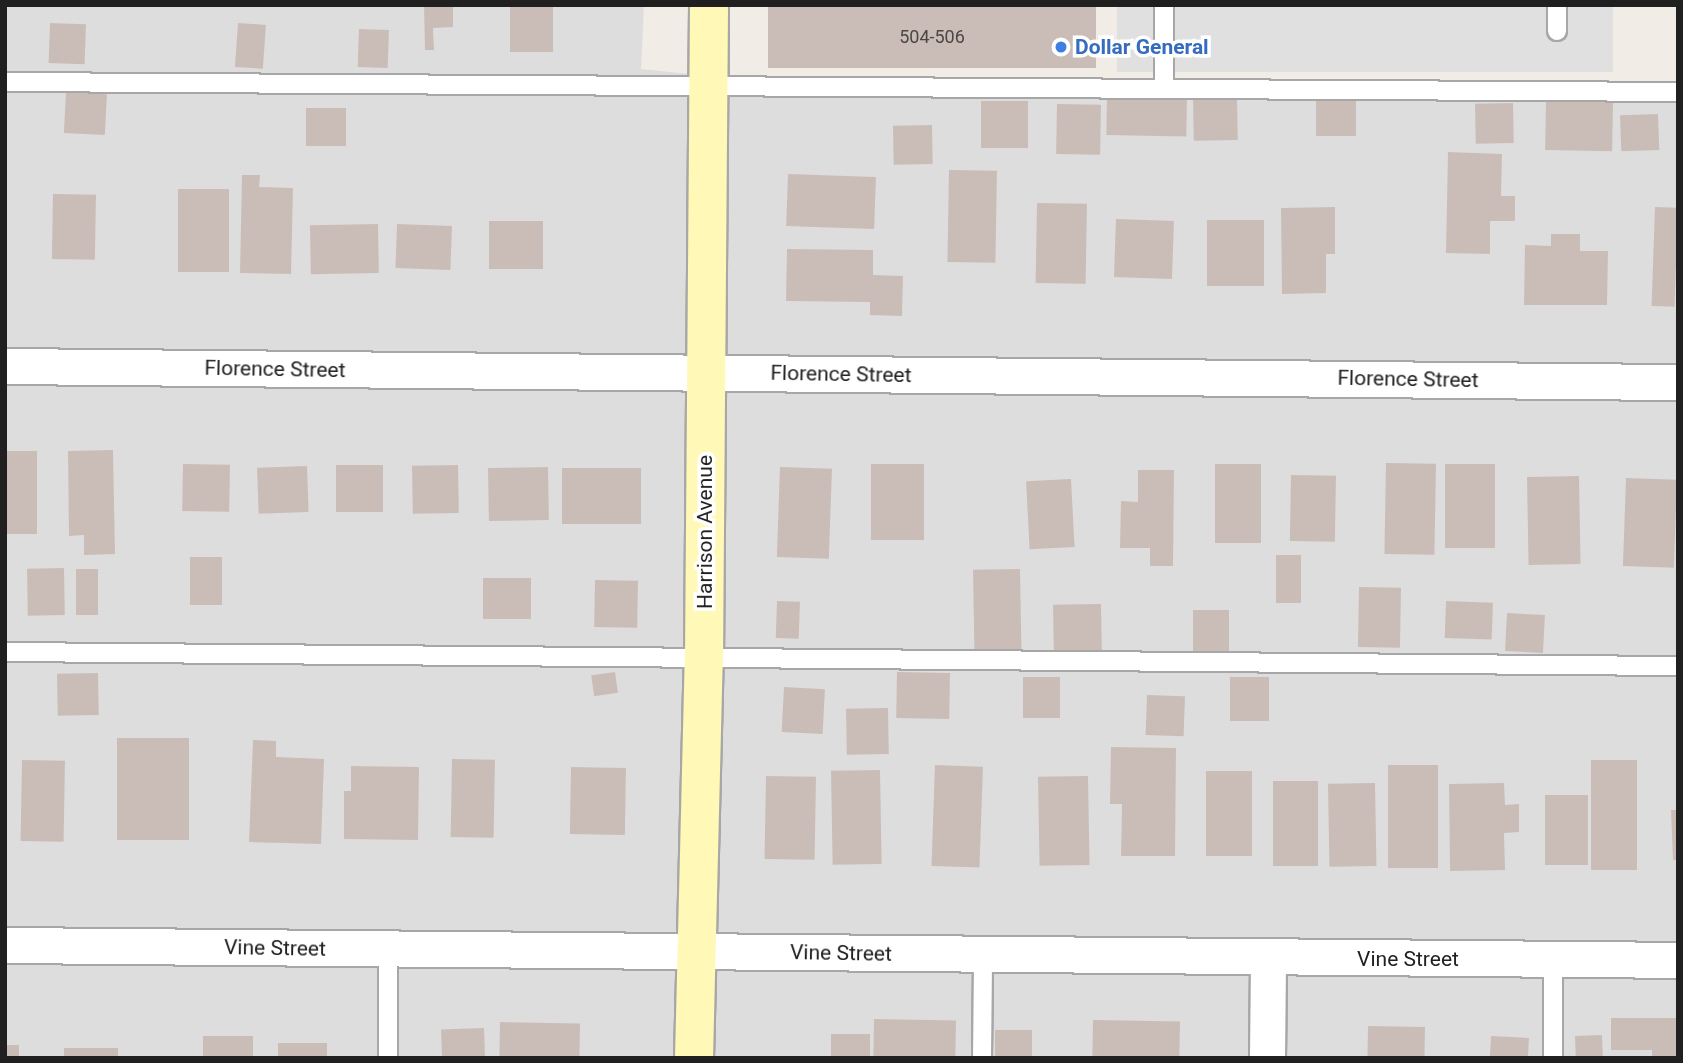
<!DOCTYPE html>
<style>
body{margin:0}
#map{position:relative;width:1683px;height:1063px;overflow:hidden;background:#f1ece6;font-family:Roboto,sans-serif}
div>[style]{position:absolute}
.residential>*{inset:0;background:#dedddd}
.parking>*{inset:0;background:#e0e0e0;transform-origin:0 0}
.building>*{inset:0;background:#cabdb8;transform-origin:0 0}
.roads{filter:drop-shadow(2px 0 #a7a7a7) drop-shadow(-2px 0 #a7a7a7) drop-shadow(0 2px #a7a7a7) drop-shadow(0 -2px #a7a7a7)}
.lane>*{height:18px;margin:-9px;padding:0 9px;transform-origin:9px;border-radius:9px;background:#fff}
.street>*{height:35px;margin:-17.5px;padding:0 17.5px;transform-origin:17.5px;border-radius:17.5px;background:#fff}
.secondary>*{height:38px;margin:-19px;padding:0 19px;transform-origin:19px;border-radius:19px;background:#fff8b6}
.dots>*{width:19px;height:19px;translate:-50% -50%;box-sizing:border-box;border:4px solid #fff;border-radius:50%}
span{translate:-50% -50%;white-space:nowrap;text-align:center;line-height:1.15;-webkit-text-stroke:7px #fff;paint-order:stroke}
.number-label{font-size:18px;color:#4a4746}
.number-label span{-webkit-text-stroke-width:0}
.shop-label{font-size:21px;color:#366cbe;font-weight:700}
.left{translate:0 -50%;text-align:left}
.street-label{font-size:21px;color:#202020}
.frame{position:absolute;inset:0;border:7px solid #202020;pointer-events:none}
</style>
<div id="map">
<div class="residential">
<div style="clip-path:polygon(5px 5px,644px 5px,641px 69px,748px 80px,1678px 100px,1678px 1058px,5px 1058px)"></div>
</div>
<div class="parking">
<div style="left:1117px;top:5px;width:496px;height:67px"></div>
</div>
<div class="building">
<div style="clip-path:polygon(424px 5px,453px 5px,453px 27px,433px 28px,434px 50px,425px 50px)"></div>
<div style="left:510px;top:5px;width:43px;height:47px"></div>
<div style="left:768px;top:5px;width:328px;height:63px"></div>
<div style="left:50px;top:23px;width:36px;height:40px;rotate:2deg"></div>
<div style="left:238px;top:23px;width:28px;height:44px;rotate:4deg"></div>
<div style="left:359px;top:29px;width:30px;height:38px;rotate:2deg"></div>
<div style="left:66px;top:92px;width:41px;height:41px;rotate:3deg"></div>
<div style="left:1107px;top:96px;width:80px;height:39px;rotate:1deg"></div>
<div style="left:1237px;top:96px;width:44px;height:44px;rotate:89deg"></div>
<div style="left:1028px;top:101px;width:47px;height:47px;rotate:90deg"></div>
<div style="left:1316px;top:101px;width:40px;height:35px"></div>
<div style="left:1546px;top:101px;width:67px;height:49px;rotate:1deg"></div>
<div style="left:1513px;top:103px;width:40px;height:38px;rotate:89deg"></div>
<div style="left:1057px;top:104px;width:44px;height:50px;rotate:1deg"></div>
<div style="left:306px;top:108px;width:40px;height:38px"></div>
<div style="left:1658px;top:114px;width:36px;height:38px;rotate:88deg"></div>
<div style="left:932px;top:125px;width:39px;height:39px;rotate:89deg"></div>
<div style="clip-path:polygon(1448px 152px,1502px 154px,1501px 196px,1515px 196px,1515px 221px,1490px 221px,1490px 254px,1446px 253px)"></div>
<div style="left:949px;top:170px;width:48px;height:92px;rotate:1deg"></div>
<div style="left:788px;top:174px;width:88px;height:52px;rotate:2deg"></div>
<div style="clip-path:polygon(242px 175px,260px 175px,259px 187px,293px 188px,291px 274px,240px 273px)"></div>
<div style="left:178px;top:189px;width:51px;height:83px"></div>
<div style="left:53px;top:194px;width:43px;height:65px;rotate:1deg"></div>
<div style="left:1037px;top:203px;width:50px;height:80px;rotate:1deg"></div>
<div style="clip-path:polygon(1335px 207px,1335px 254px,1326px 254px,1326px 293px,1282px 294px,1281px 208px)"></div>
<div style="left:1655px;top:207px;width:23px;height:99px;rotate:2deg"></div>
<div style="left:1116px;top:219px;width:58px;height:58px;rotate:2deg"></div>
<div style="left:1264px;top:220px;width:66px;height:57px;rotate:90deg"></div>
<div style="left:543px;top:221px;width:48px;height:54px;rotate:90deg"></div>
<div style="left:378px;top:224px;width:49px;height:68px;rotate:89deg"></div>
<div style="left:397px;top:224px;width:55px;height:44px;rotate:2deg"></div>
<div style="clip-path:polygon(1551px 234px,1580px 234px,1580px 251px,1608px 251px,1607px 305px,1524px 305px,1525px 245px,1551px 246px)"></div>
<div style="clip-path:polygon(787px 249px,873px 250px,873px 275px,903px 276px,902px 316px,870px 315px,870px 302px,786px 301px)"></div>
<div style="clip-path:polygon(113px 450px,115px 554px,84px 555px,84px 535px,69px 536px,68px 451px)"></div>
<div style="left:5px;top:451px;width:32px;height:83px"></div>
<div style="left:1386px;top:463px;width:50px;height:91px;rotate:1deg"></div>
<div style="left:183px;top:464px;width:47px;height:47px;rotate:1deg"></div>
<div style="left:871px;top:464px;width:53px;height:76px"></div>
<div style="left:1215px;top:464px;width:46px;height:79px"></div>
<div style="left:1445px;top:464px;width:50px;height:84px"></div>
<div style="left:336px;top:465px;width:47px;height:47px"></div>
<div style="left:458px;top:465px;width:48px;height:46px;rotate:89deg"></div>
<div style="left:307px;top:466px;width:46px;height:50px;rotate:88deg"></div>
<div style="left:548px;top:467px;width:53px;height:60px;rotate:89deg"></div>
<div style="left:780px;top:467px;width:52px;height:90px;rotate:2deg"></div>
<div style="left:641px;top:468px;width:56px;height:79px;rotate:90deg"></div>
<div style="clip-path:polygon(1138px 470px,1174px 470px,1173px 566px,1150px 566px,1150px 548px,1120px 548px,1121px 501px,1138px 502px)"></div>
<div style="left:1291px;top:475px;width:45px;height:66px;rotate:1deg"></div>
<div style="left:1579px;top:476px;width:88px;height:52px;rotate:89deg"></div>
<div style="left:1626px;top:478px;width:51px;height:88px;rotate:2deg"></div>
<div style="left:1071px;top:479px;width:68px;height:45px;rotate:87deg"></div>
<div style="left:1276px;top:555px;width:25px;height:48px"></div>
<div style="left:190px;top:557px;width:32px;height:48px"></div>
<div style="left:64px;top:568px;width:47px;height:37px;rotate:89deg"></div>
<div style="left:76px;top:569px;width:22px;height:46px"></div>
<div style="left:1020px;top:569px;width:80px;height:47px;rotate:89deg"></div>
<div style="left:483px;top:578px;width:48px;height:41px"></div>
<div style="left:595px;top:580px;width:43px;height:47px;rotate:1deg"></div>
<div style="left:1359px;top:587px;width:42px;height:60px;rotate:1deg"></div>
<div style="left:777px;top:601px;width:23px;height:37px;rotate:2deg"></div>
<div style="left:1446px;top:601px;width:47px;height:37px;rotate:2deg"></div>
<div style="left:1101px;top:604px;width:48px;height:48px;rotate:89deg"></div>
<div style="left:1193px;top:610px;width:36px;height:41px"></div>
<div style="left:1507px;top:613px;width:38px;height:38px;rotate:3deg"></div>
<div style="left:615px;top:672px;width:21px;height:24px;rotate:82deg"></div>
<div style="left:897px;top:672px;width:53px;height:46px;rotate:1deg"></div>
<div style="left:98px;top:673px;width:42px;height:41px;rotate:89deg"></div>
<div style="left:1023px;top:677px;width:37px;height:41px"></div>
<div style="left:1230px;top:677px;width:39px;height:44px"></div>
<div style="left:784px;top:687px;width:41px;height:45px;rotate:3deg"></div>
<div style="left:1147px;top:695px;width:38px;height:40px;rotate:2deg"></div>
<div style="left:888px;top:708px;width:46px;height:42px;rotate:89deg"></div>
<div style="left:117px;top:738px;width:72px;height:102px"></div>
<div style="clip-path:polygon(253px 740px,276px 741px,276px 757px,324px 759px,321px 844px,249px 842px)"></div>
<div style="clip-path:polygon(1111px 747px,1176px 748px,1175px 856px,1121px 856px,1122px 804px,1110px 804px)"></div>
<div style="left:452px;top:759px;width:43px;height:78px;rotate:1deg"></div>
<div style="left:22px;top:760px;width:43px;height:81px;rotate:1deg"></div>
<div style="left:1591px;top:760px;width:46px;height:110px"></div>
<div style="left:935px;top:765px;width:48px;height:101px;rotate:2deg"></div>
<div style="left:1388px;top:765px;width:50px;height:103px"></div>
<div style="clip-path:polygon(351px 766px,419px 767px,418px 840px,344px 839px,344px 791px,351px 791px)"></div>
<div style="left:571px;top:767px;width:55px;height:67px;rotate:1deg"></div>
<div style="left:880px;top:770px;width:94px;height:49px;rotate:89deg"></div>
<div style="left:1206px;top:771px;width:46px;height:85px"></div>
<div style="left:766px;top:776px;width:50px;height:83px;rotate:1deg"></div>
<div style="left:1088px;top:776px;width:89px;height:50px;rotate:89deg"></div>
<div style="left:1273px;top:781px;width:45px;height:85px"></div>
<div style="left:1375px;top:783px;width:83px;height:47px;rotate:89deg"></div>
<div style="clip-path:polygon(1504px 783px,1505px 805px,1519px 804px,1519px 832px,1504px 833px,1505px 870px,1450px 871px,1449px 784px)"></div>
<div style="left:1545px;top:795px;width:43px;height:70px"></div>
<div style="clip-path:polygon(1671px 810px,1678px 810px,1678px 860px,1673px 860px)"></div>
<div style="clip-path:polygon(1611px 1018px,1678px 1018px,1678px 1058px,1652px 1058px,1652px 1050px,1611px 1050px)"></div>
<div style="left:874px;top:1019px;width:82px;height:39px;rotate:1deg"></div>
<div style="left:1093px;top:1020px;width:87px;height:38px;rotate:1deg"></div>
<div style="left:500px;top:1022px;width:80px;height:36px;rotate:1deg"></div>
<div style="left:1368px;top:1026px;width:57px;height:32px;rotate:1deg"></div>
<div style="left:484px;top:1028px;width:30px;height:43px;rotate:88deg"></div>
<div style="left:995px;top:1030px;width:37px;height:28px"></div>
<div style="left:870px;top:1034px;width:24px;height:39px;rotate:90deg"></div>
<div style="left:1602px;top:1035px;width:23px;height:27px;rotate:88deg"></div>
<div style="left:253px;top:1036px;width:22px;height:50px;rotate:90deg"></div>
<div style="left:1491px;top:1036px;width:38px;height:22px;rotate:3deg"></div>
<div style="left:327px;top:1043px;width:15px;height:49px;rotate:90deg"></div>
<div style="left:5px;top:1045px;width:14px;height:13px"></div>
<div style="left:64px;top:1048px;width:54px;height:10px"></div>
</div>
<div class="roads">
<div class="lane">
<div style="left:1164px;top:5px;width:84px;rotate:90deg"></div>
<div style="left:1557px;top:31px;width:26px;rotate:-90deg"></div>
<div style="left:5px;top:82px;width:1673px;rotate:0.34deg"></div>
<div style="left:5px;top:652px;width:1673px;rotate:0.48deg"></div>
<div style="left:388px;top:949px;width:109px;rotate:90deg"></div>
<div style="left:982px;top:1058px;width:103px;rotate:-89.4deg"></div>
<div style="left:1553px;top:1058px;width:98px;rotate:-90deg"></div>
</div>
<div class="street">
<div style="left:5px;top:366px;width:1673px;rotate:0.55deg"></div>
<div style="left:5px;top:945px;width:1673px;rotate:0.51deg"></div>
<div style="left:1267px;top:1058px;width:100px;rotate:-89.4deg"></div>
</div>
<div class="secondary">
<div style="left:694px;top:1058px;width:399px;rotate:-88.6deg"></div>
<div style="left:704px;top:659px;width:654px;rotate:-89.56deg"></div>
</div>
</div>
<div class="dots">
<div style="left:1061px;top:47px;background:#3f7fe0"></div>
</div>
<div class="number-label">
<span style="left:932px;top:37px">504-506</span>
</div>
<div class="shop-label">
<span class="left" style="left:1075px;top:47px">Dollar General</span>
</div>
<div class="street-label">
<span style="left:275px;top:369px;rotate:1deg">Florence Street</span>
<span style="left:841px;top:374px;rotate:1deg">Florence Street</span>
<span style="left:1408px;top:379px;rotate:1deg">Florence Street</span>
<span style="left:705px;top:532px;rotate:-90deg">Harrison Avenue</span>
<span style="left:275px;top:948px;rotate:1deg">Vine Street</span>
<span style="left:841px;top:953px;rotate:1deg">Vine Street</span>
<span style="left:1408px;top:959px">Vine Street</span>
</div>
<div class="frame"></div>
</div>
